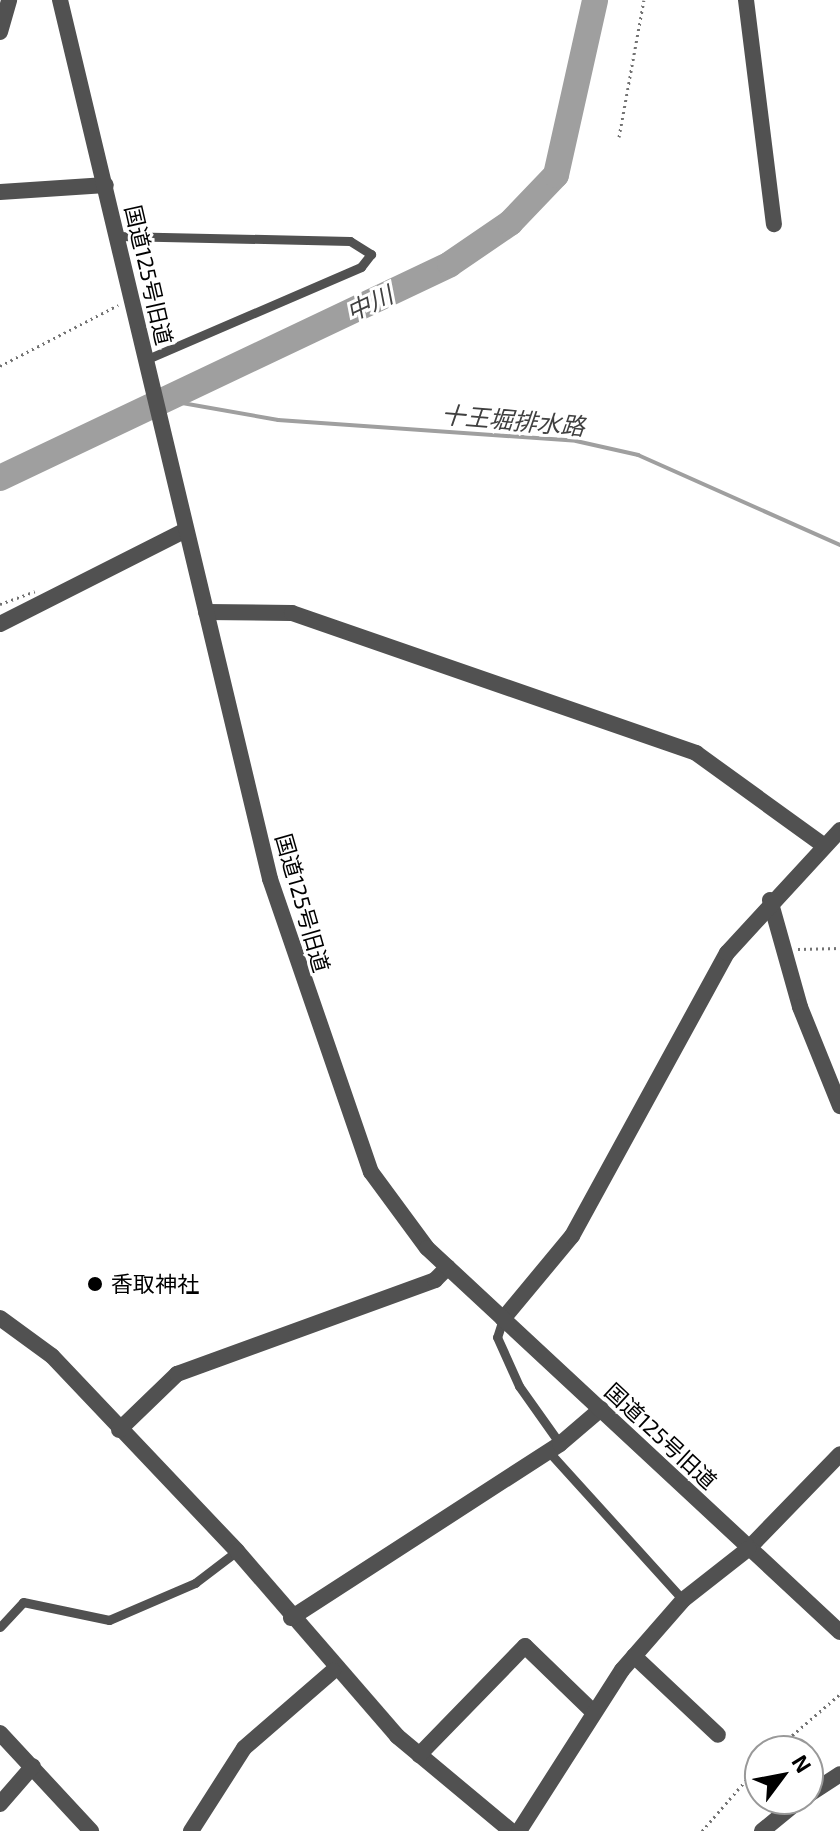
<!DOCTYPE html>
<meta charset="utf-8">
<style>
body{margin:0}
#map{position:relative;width:840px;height:1831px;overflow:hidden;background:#fff;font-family:"Exo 2","Noto Sans JP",sans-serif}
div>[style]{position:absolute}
.stream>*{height:4px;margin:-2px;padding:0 2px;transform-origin:2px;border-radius:2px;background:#9f9f9f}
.river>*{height:26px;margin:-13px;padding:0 13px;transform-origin:13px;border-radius:13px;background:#9f9f9f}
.path>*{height:3px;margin-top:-1.5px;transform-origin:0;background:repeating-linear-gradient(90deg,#737373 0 2px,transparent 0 6px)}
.service>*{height:9px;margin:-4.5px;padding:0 4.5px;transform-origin:4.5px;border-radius:4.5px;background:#515151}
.minor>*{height:16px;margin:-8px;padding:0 8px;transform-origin:8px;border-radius:8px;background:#515151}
.tertiary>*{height:16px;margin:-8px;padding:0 8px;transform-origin:8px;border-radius:8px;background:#515151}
.dots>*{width:22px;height:22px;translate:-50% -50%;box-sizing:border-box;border:4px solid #fff;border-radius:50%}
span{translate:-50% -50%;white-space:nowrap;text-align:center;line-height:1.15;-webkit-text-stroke:6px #fff;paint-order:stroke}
.street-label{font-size:22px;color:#000}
.poi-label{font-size:22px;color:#000}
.left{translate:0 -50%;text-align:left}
.water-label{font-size:24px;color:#404040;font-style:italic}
.north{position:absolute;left:744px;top:1735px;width:80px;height:80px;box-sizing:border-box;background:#fff;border:2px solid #999;border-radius:50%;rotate:58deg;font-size:22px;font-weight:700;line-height:32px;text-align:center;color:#000}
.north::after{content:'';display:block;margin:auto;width:28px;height:36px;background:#000;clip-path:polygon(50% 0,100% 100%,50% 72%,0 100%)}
</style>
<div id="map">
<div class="stream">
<div style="left:165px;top:400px;width:115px;rotate:10deg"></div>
<div style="left:278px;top:420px;width:299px;rotate:4deg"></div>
<div style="left:576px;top:441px;width:64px;rotate:12.7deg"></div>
<div style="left:638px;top:455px;width:221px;rotate:24deg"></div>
</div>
<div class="river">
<div style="left:0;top:478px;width:498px;rotate:-25.4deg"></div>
<div style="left:450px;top:264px;width:73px;rotate:-34.3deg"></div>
<div style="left:510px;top:223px;width:66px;rotate:-46.2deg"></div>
<div style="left:556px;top:175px;width:179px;rotate:-77.4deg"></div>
</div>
<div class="path">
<div style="left:619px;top:137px;width:139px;rotate:-79.7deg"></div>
<div style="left:0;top:366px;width:133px;rotate:-27.3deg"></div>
<div style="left:0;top:604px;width:37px;rotate:-20deg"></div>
<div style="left:798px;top:949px;width:42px;rotate:-1.4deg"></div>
<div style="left:774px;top:1751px;width:87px;rotate:-40.8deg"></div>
<div style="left:702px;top:1831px;width:89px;rotate:-49.1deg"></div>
</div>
<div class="service">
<div style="left:117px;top:236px;width:233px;rotate:1.2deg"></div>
<div style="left:350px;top:241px;width:25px;rotate:32deg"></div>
<div style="left:371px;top:254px;width:16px;rotate:128deg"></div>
<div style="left:361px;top:267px;width:233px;rotate:156.7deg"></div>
<div style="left:503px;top:1319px;width:19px;rotate:108deg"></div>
<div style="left:497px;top:1337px;width:54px;rotate:65.8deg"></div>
<div style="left:519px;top:1386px;width:71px;rotate:54.7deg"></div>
<div style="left:549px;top:1452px;width:200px;rotate:47.8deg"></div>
<div style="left:0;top:1627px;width:34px;rotate:-47deg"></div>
<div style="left:23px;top:1602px;width:88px;rotate:11.8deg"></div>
<div style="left:109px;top:1620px;width:94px;rotate:-23.3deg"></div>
<div style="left:195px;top:1583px;width:53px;rotate:-37.3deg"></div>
</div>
<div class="minor">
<div style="left:746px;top:0;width:226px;rotate:82.9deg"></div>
<div style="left:0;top:32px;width:33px;rotate:-74deg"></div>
<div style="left:0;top:192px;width:106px;rotate:-3.8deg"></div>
<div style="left:206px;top:612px;width:86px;rotate:0.7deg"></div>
<div style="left:292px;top:613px;width:428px;rotate:19.1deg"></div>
<div style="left:696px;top:753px;width:157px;rotate:35.9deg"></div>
<div style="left:0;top:624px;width:208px;rotate:-26.8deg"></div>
<div style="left:770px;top:900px;width:111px;rotate:74.3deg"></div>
<div style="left:800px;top:1007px;width:107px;rotate:68deg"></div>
<div style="left:0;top:1318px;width:64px;rotate:36.2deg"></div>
<div style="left:52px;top:1356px;width:269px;rotate:46.5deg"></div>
<div style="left:237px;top:1551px;width:245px;rotate:49.1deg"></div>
<div style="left:397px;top:1736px;width:148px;rotate:39.8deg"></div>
<div style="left:503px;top:1319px;width:108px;rotate:-50.3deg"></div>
<div style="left:572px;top:1236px;width:323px;rotate:-61.3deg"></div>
<div style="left:727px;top:953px;width:167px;rotate:-47.4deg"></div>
<div style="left:119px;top:1430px;width:81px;rotate:-44deg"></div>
<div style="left:177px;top:1374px;width:275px;rotate:-20deg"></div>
<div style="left:435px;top:1280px;width:18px;rotate:-45deg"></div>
<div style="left:748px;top:1549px;width:132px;rotate:-45.9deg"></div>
<div style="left:291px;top:1618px;width:320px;rotate:-32.9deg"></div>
<div style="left:560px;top:1444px;width:54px;rotate:-40.5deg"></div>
<div style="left:634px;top:1656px;width:115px;rotate:43.2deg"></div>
<div style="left:0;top:1733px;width:134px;rotate:47.1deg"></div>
<div style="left:419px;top:1755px;width:152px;rotate:-45.8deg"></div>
<div style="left:525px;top:1646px;width:95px;rotate:44.1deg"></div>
<div style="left:808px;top:1795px;width:38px;rotate:-33deg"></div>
<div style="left:0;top:1804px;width:50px;rotate:-49deg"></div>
<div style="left:191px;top:1831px;width:98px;rotate:-57.4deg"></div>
<div style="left:244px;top:1748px;width:118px;rotate:-40.9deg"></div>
<div style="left:762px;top:1831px;width:50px;rotate:-39.4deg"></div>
</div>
<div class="tertiary">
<div style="left:60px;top:0;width:904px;rotate:76.56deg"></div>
<div style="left:270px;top:879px;width:310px;rotate:71deg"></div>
<div style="left:371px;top:1172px;width:94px;rotate:53.6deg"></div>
<div style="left:427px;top:1248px;width:564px;rotate:42.92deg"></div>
<div style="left:519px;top:1831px;width:191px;rotate:-57.4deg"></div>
<div style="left:622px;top:1670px;width:93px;rotate:-48.9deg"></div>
<div style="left:683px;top:1600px;width:83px;rotate:-38.1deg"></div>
</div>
<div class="dots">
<div style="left:95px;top:1284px;background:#000"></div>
</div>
<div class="street-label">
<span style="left:149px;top:275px;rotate:77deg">国道125号旧道</span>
<span style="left:303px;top:903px;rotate:74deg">国道125号旧道</span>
<span style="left:661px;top:1436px;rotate:43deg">国道125号旧道</span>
</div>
<div class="poi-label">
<span class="left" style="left:111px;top:1284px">香取神社</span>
</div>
<div class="water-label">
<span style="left:369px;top:303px;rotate:-25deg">中川</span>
<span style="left:513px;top:420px;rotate:5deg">十王堀排水路</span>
</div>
<div class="north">N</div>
</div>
